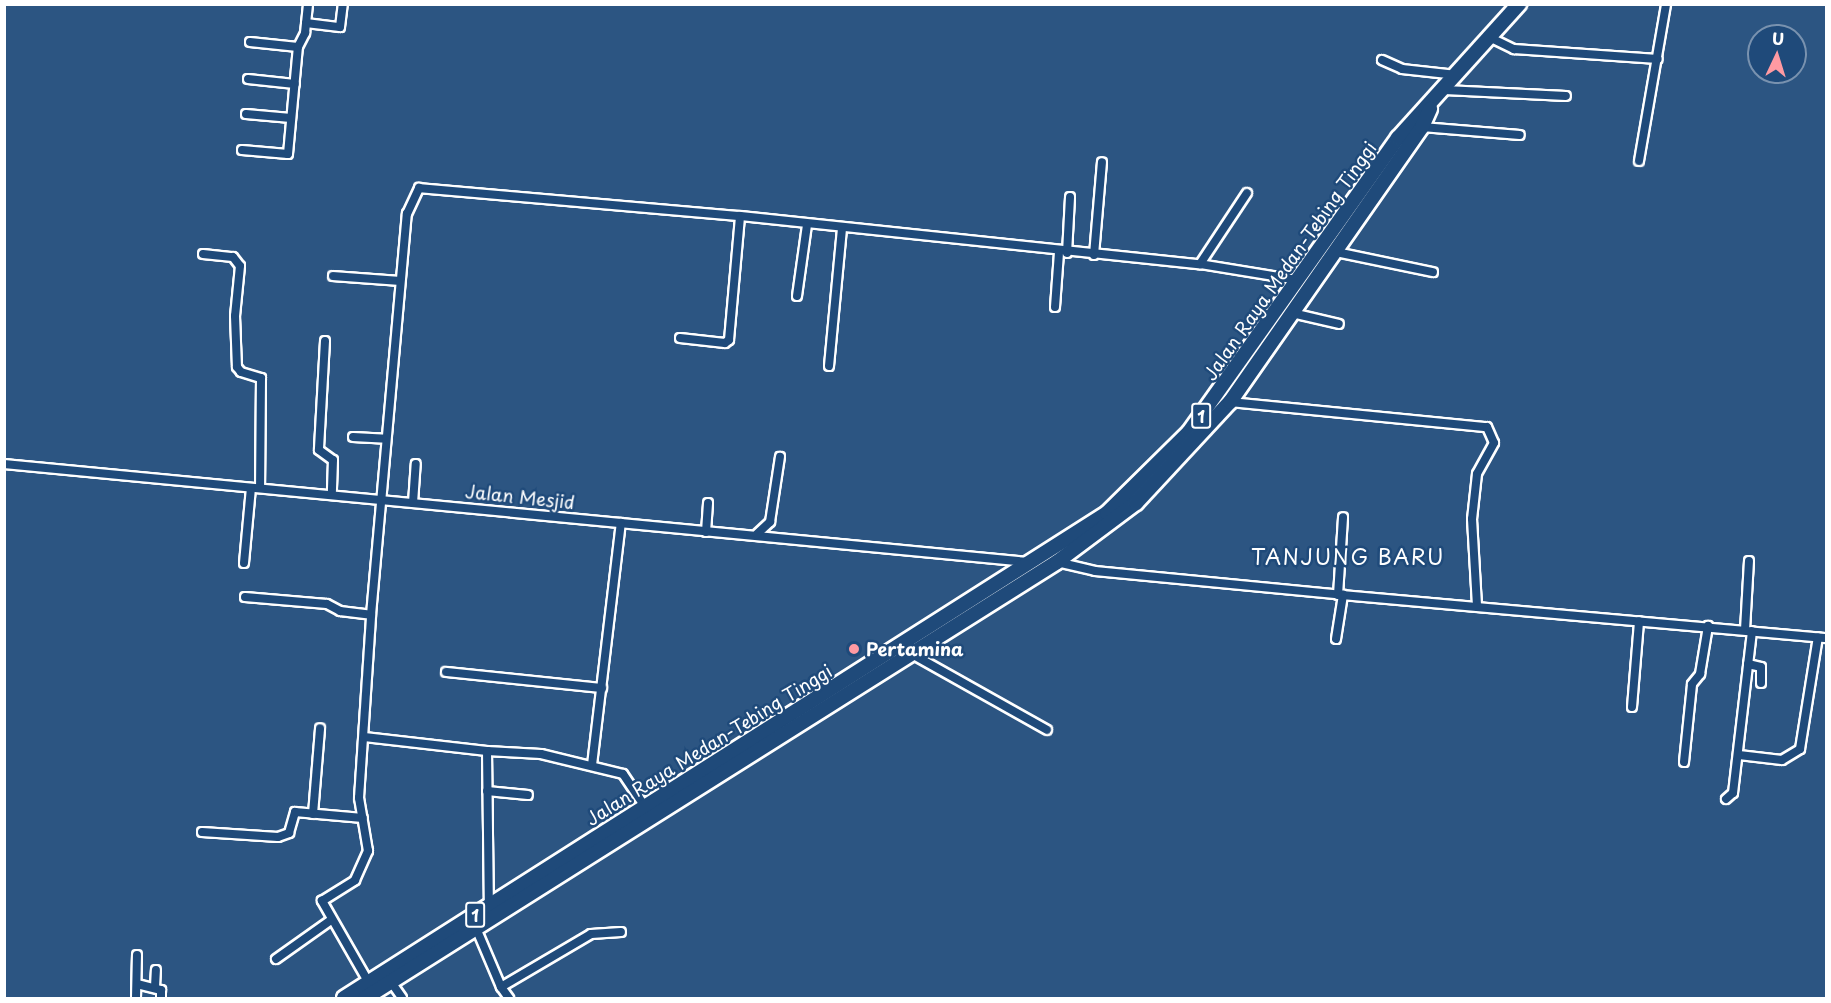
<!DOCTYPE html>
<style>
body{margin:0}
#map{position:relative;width:1831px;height:1003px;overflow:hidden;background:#2c5582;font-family:"Playpen Sans",sans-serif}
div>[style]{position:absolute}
.roads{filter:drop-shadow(2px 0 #fff) drop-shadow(-2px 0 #fff) drop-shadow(0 2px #fff) drop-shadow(0 -2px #fff)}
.minor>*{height:8px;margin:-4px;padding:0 4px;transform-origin:4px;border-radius:4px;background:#1f4a7a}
.trunk>*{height:14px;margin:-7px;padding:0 7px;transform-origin:7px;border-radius:7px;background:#1f4a7a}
.dots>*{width:16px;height:16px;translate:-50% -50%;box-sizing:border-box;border:3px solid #1f4a7a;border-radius:50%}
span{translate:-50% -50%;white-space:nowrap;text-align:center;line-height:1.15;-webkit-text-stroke:5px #1f4a7a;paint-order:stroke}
.shield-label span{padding:2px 4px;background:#1f4a7a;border:2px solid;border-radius:4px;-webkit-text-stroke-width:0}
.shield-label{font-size:16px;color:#fff;font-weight:700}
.street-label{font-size:18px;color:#fff}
.poi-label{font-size:18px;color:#fff;font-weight:700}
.left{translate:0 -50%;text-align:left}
.quarter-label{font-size:21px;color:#fff;letter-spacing:1.5px}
.frame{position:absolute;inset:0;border:6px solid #fff;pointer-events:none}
.north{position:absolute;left:1747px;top:24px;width:60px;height:60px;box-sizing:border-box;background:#1f4a7a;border:2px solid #7992af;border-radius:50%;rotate:4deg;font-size:16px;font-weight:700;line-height:24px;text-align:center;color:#fff}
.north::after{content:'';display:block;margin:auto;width:21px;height:27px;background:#ff9aa2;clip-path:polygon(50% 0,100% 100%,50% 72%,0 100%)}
</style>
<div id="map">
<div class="roads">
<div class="minor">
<div style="left:306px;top:23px;width:34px;rotate:7deg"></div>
<div style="left:340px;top:27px;width:23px;rotate:-83deg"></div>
<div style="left:1489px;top:37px;width:28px;rotate:26deg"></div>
<div style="left:1514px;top:49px;width:144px;rotate:4deg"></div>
<div style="left:250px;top:42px;width:48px;rotate:5.9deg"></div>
<div style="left:1382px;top:60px;width:22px;rotate:24deg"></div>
<div style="left:1402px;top:69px;width:55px;rotate:6.2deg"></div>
<div style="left:248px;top:79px;width:47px;rotate:6.1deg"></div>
<div style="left:1445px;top:90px;width:121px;rotate:2.8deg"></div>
<div style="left:246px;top:114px;width:45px;rotate:5.1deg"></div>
<div style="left:1422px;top:127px;width:98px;rotate:4.7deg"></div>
<div style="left:242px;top:150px;width:46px;rotate:5deg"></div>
<div style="left:288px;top:154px;width:107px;rotate:-84.7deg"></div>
<div style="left:298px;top:47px;width:16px;rotate:-63deg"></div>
<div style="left:305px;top:33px;width:29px;rotate:-84deg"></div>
<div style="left:1639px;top:161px;width:159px;rotate:-80.2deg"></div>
<div style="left:1336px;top:252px;width:99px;rotate:11.7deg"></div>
<div style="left:1067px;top:253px;width:56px;rotate:-86.9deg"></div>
<div style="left:203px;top:254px;width:30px;rotate:6deg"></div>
<div style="left:233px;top:257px;width:11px;rotate:52deg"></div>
<div style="left:240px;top:266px;width:50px;rotate:95.7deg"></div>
<div style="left:235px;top:316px;width:51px;rotate:87.8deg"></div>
<div style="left:237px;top:367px;width:6px;rotate:51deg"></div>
<div style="left:241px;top:372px;width:21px;rotate:17deg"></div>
<div style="left:261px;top:378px;width:110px;rotate:90.5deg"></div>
<div style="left:1094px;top:255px;width:93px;rotate:-85.1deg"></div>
<div style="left:1200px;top:264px;width:85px;rotate:-56.5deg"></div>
<div style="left:333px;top:276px;width:67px;rotate:4.3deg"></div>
<div style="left:797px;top:296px;width:72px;rotate:-82deg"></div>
<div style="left:1055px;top:307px;width:55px;rotate:-85.8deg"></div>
<div style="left:1292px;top:313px;width:48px;rotate:13.2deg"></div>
<div style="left:680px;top:338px;width:45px;rotate:6.3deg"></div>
<div style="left:725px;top:343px;width:5px;rotate:-37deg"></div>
<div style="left:729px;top:340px;width:124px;rotate:-84.9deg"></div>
<div style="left:325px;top:341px;width:109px;rotate:93.2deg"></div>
<div style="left:319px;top:450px;width:17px;rotate:36deg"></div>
<div style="left:333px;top:460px;width:35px;rotate:92deg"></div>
<div style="left:829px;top:366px;width:139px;rotate:-84.6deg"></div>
<div style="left:1230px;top:402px;width:258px;rotate:5.6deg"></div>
<div style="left:1487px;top:427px;width:17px;rotate:66deg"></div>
<div style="left:1494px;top:443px;width:35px;rotate:119deg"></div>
<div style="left:1477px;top:474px;width:45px;rotate:96.3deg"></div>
<div style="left:1472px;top:519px;width:88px;rotate:86.7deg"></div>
<div style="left:353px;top:437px;width:33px;rotate:3deg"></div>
<div style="left:4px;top:464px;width:1029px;rotate:5.47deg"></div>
<div style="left:413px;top:503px;width:39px;rotate:-86deg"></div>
<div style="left:706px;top:532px;width:29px;rotate:-86deg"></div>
<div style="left:757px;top:534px;width:18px;rotate:-43deg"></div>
<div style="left:770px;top:522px;width:66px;rotate:-81.3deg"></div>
<div style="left:1057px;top:562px;width:39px;rotate:13deg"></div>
<div style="left:1095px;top:571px;width:249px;rotate:5.5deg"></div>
<div style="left:1343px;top:595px;width:485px;rotate:5.1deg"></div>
<div style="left:244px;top:563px;width:75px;rotate:-84.7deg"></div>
<div style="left:1338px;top:595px;width:78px;rotate:-86.3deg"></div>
<div style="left:245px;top:597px;width:82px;rotate:4.9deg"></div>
<div style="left:327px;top:604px;width:15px;rotate:28deg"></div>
<div style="left:340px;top:611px;width:31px;rotate:7deg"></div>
<div style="left:1745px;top:630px;width:69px;rotate:-86.7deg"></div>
<div style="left:1336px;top:639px;width:45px;rotate:-81deg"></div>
<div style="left:910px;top:653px;width:157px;rotate:29.3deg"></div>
<div style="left:1748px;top:664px;width:13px;rotate:13deg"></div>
<div style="left:1761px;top:667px;width:16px;rotate:90deg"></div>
<div style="left:446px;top:672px;width:157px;rotate:5.9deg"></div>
<div style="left:1632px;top:707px;width:86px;rotate:-85.3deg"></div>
<div style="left:364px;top:737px;width:124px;rotate:6.5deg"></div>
<div style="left:487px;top:751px;width:155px;rotate:89.3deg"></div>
<div style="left:487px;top:751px;width:54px;rotate:3.2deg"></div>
<div style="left:541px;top:754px;width:84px;rotate:13.7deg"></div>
<div style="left:623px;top:774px;width:37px;rotate:56deg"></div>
<div style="left:1739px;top:755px;width:43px;rotate:6.6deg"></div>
<div style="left:1782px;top:760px;width:21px;rotate:-31deg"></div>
<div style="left:1800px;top:749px;width:113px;rotate:-80.9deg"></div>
<div style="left:1684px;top:762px;width:78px;rotate:-84.1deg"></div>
<div style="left:1692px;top:684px;width:13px;rotate:-51deg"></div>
<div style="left:1700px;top:674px;width:49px;rotate:-80.5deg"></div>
<div style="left:592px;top:765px;width:244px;rotate:-83.2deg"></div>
<div style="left:487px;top:791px;width:41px;rotate:5.6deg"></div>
<div style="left:1726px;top:799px;width:9px;rotate:-41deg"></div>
<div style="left:1733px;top:793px;width:163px;rotate:-83.3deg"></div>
<div style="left:313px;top:814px;width:86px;rotate:-85.3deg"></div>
<div style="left:202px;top:832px;width:76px;rotate:3.8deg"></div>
<div style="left:278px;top:837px;width:12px;rotate:-20deg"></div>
<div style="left:289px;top:833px;width:22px;rotate:-74deg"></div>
<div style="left:295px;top:812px;width:68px;rotate:5deg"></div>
<div style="left:476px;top:928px;width:64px;rotate:67deg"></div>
<div style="left:501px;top:987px;width:104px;rotate:-30.5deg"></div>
<div style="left:591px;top:934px;width:30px;rotate:-4deg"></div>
<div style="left:276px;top:959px;width:67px;rotate:-35.3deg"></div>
<div style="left:391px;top:982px;width:19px;rotate:55deg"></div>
<div style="left:369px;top:983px;width:95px;rotate:-119.8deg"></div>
<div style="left:322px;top:901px;width:39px;rotate:-32deg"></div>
<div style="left:355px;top:880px;width:32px;rotate:-66deg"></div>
<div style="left:368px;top:851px;width:54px;rotate:-99.6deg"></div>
<div style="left:359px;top:798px;width:183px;rotate:-86.2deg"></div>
<div style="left:371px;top:615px;width:403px;rotate:-84.9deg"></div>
<div style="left:407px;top:214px;width:29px;rotate:-65deg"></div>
<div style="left:419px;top:188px;width:322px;rotate:5deg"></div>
<div style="left:740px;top:216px;width:462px;rotate:6deg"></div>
<div style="left:1200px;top:264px;width:99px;rotate:9.3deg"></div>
<div style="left:137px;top:984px;width:25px;rotate:14deg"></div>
<div style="left:161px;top:990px;width:8px;rotate:90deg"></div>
<div style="left:155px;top:987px;width:17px;rotate:-87deg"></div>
<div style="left:501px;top:987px;width:14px;rotate:54deg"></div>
<div style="left:136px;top:998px;width:43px;rotate:-88.7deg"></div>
</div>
<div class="trunk">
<div style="left:344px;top:998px;width:904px;rotate:-32.44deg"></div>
<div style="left:1107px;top:513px;width:115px;rotate:-44.6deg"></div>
<div style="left:1189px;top:432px;width:361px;rotate:-54.6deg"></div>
<div style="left:1398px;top:138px;width:181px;rotate:-47.9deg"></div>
<div style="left:365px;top:998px;width:818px;rotate:-32.21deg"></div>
<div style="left:1057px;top:562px;width:99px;rotate:-36.8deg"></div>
<div style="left:1136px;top:503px;width:138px;rotate:-47.1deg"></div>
<div style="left:1230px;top:402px;width:335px;rotate:-55.1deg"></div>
<div style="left:1422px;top:127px;width:20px;rotate:-66deg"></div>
</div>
</div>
<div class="dots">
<div style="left:854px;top:649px;background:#ff9aa2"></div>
</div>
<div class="shield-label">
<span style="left:1201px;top:416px">1</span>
<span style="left:475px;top:915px">1</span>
</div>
<div class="street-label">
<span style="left:1290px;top:261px;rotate:-55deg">Jalan Raya Medan-Tebing Tinggi</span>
<span style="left:520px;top:497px;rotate:6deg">Jalan Mesjid</span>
<span style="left:709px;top:745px;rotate:-32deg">Jalan Raya Medan-Tebing Tinggi</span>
</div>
<div class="poi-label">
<span class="left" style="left:866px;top:649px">Pertamina</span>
</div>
<div class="quarter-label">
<span style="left:1348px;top:556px">TANJUNG BARU</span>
</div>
<div class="frame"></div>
<div class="north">U</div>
</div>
